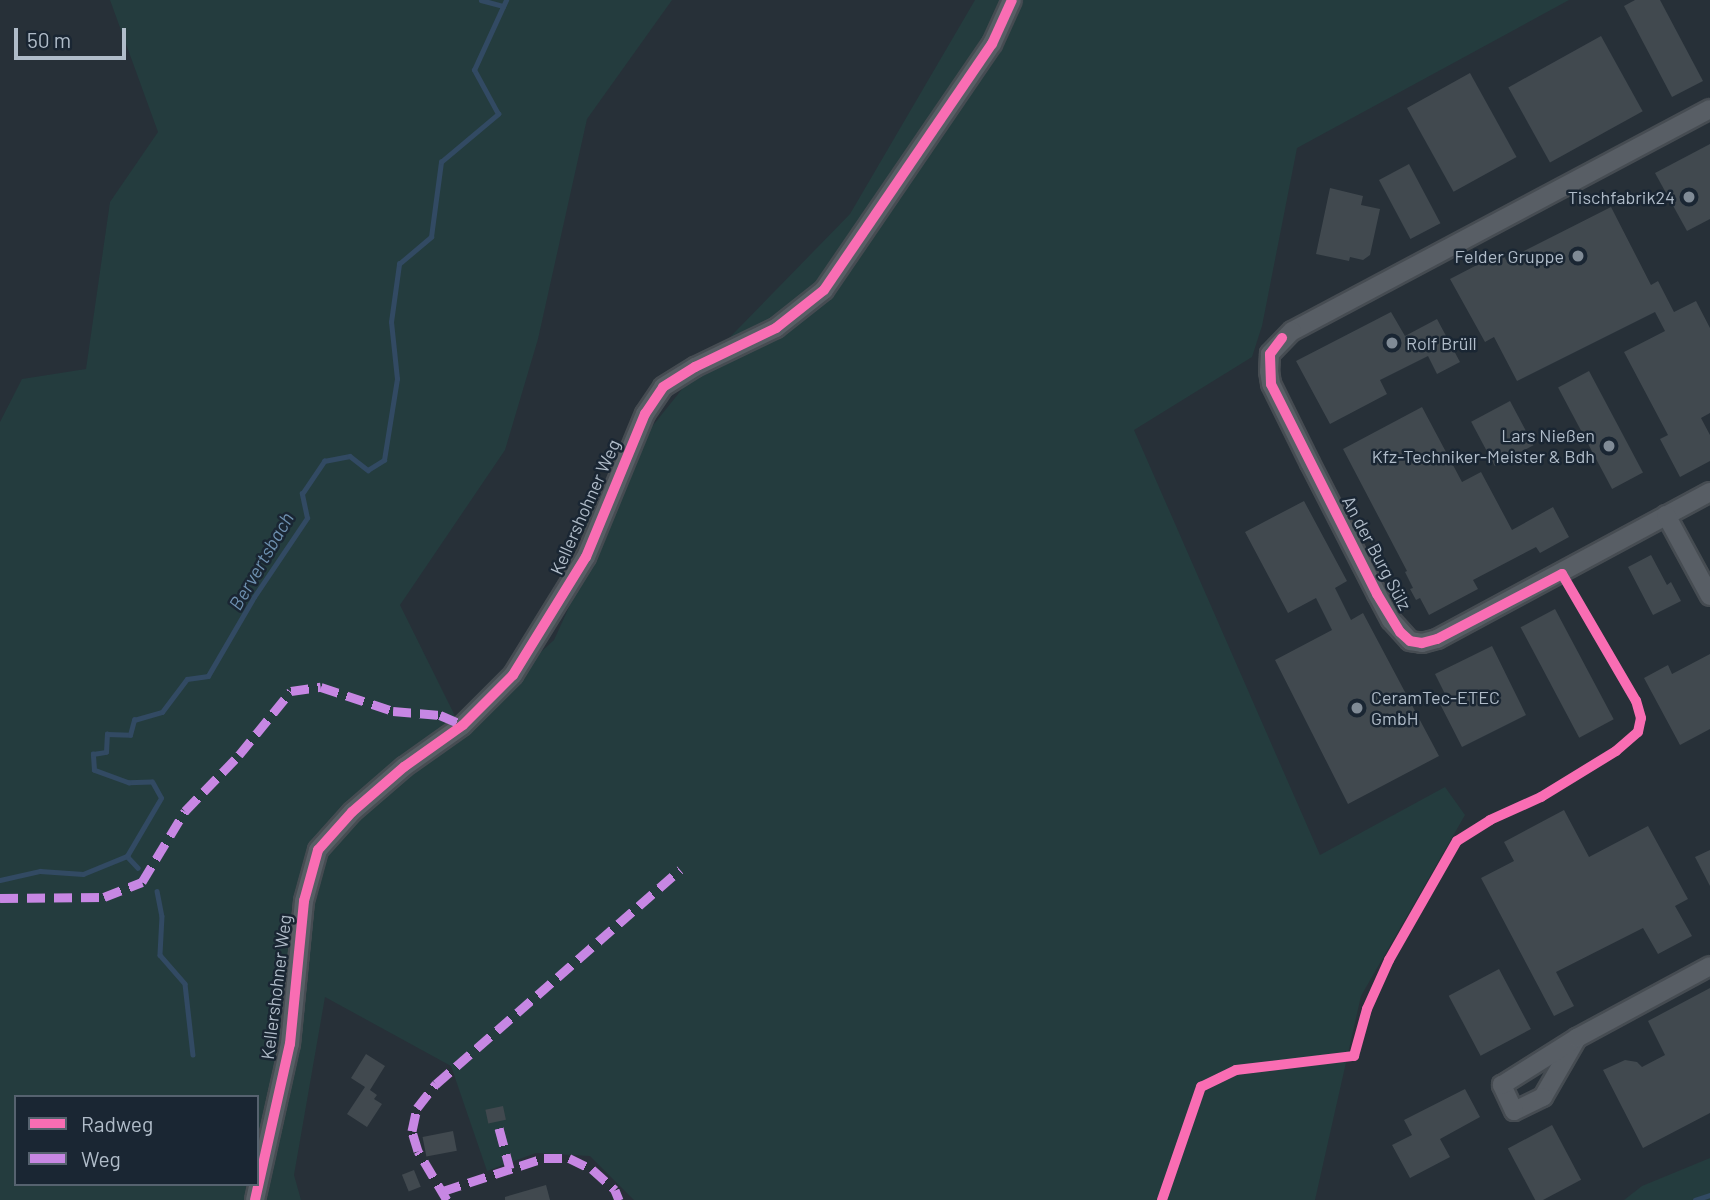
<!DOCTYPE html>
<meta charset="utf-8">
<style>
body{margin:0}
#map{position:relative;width:1710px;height:1200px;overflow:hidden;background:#273038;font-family:Barlow,sans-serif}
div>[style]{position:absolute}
.green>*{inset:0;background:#243c3e}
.stream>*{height:4.5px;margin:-2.25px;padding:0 2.25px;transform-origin:2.25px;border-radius:2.25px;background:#324a63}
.building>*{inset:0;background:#41494f;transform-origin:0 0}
.roads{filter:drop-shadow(2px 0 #464c52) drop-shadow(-2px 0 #464c52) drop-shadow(0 2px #464c52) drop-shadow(0 -2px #464c52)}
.street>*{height:18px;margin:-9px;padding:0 9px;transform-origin:9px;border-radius:9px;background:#585e65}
.quiet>*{height:9px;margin-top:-4.5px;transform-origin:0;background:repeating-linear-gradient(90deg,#c787e3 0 18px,transparent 0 27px)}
.cycleway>*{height:10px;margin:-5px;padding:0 5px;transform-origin:5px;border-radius:5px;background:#f96db3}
.dots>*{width:19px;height:19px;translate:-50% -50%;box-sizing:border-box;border:4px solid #1a2633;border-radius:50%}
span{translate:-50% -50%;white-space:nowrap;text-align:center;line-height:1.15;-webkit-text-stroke:5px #1a2633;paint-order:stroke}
.poi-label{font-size:18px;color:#b0bcc9}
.right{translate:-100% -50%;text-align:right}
.left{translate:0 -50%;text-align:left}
.street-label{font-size:18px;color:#b0bcc9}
.water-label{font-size:19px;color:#6e90b0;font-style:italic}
.legend{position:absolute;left:14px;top:1095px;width:245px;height:91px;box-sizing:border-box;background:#1a2633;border:2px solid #56626f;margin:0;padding:9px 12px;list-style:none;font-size:21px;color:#b0bcc9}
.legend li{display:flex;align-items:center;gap:14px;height:35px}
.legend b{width:35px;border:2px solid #56626f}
.scale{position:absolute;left:14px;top:28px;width:112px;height:32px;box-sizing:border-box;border:4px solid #b0bcc9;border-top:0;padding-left:9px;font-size:21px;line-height:24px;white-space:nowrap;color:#b0bcc9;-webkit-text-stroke:5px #1a2633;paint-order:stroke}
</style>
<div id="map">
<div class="green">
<div style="clip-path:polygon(evenodd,110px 0,672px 0,587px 119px,538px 339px,505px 450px,400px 605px,460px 726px,554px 640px,600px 539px,573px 525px,695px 373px,850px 214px,975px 0,1569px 0,1297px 148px,1262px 326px,1252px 357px,1134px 430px,1320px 855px,1445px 787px,1465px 815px,1361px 996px,1315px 1200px,634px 1200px,590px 1156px,536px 1153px,487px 1171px,451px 1066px,325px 997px,294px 1175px,301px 1200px,0 1200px,0 422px,22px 379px,86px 369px,110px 202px,158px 132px,110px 0,16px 1097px,257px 1097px,257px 1184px,16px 1184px,16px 1097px)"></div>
<div style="clip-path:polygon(1710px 1158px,1710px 1200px,1624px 1200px,1642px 1186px)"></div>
</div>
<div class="stream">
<div style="left:481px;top:0;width:23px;rotate:15deg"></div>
<div style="left:127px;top:856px;width:16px;rotate:47deg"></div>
<div style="left:0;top:880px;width:41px;rotate:-12.7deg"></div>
<div style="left:40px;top:871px;width:43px;rotate:4deg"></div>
<div style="left:83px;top:874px;width:48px;rotate:-22.2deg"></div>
<div style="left:127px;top:856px;width:67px;rotate:-59.6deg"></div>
<div style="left:161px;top:798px;width:18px;rotate:-119deg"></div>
<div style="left:152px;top:782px;width:23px;rotate:178deg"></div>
<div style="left:129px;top:783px;width:37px;rotate:-160deg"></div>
<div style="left:94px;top:770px;width:16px;rotate:-94deg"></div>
<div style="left:93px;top:754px;width:13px;rotate:-9deg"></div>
<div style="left:106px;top:752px;width:18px;rotate:-87deg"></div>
<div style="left:107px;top:734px;width:23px;rotate:2deg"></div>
<div style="left:130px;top:735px;width:16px;rotate:-75deg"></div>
<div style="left:134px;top:720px;width:29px;rotate:-16deg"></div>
<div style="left:162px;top:712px;width:41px;rotate:-52.9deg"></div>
<div style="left:187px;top:679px;width:21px;rotate:-8deg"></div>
<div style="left:208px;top:676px;width:91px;rotate:-59.8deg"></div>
<div style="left:254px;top:597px;width:95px;rotate:-56.1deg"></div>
<div style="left:307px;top:518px;width:25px;rotate:-102deg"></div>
<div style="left:302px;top:494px;width:40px;rotate:-56deg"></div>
<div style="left:324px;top:461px;width:26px;rotate:-11deg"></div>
<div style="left:350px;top:456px;width:23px;rotate:38deg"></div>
<div style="left:368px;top:470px;width:19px;rotate:-32deg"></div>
<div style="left:384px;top:460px;width:82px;rotate:-80.9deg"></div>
<div style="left:397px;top:379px;width:57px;rotate:-96deg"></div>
<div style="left:391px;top:322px;width:59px;rotate:-82.1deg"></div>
<div style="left:399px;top:264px;width:42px;rotate:-40.2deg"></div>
<div style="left:431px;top:237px;width:76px;rotate:-82.4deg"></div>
<div style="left:441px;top:162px;width:75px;rotate:-40.1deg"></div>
<div style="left:498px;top:114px;width:50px;rotate:-118.6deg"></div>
<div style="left:474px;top:70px;width:77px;rotate:-65.4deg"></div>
<div style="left:157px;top:891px;width:25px;rotate:79deg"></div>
<div style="left:162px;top:916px;width:39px;rotate:93deg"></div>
<div style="left:160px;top:955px;width:38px;rotate:49deg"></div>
<div style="left:185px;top:984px;width:71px;rotate:83.6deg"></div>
<div style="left:1695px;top:1200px;width:16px;rotate:-18deg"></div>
</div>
<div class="building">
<div style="clip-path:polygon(1635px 0,1660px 0,1703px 81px,1672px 97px,1624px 6px)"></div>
<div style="left:1601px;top:36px;width:86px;height:106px;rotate:61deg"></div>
<div style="left:1470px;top:73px;width:96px;height:72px;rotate:61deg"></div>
<div style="clip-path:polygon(1710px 144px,1710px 219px,1687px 231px,1655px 173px)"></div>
<div style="left:1409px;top:164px;width:67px;height:34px;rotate:62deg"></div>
<div style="clip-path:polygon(1330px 188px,1363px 196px,1361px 205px,1380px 209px,1370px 255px,1363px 260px,1350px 257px,1349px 261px,1316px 254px)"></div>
<div style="clip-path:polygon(1611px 207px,1651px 285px,1658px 281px,1674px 312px,1696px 301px,1710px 328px,1710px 413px,1701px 418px,1710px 435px,1710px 461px,1680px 477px,1660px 439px,1668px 435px,1624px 352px,1665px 331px,1655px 312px,1517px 381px,1494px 337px,1485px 342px,1450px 279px,1502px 252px,1506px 260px)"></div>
<div style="clip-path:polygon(1391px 312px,1405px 336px,1437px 319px,1460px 362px,1437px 374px,1428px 356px,1380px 380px,1387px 394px,1330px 424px,1296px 361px)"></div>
<div style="left:1589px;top:371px;width:115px;height:35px;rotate:62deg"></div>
<div style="left:1510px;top:401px;width:50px;height:44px;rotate:62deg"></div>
<div style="clip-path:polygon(1422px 407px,1462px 482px,1481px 472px,1512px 530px,1553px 507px,1569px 537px,1540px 553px,1536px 547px,1473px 580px,1478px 589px,1429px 615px,1420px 598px,1416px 600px,1410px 589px,1413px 588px,1405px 572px,1407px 571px,1343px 449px)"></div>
<div style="clip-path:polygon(1304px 501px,1347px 581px,1335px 588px,1351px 620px,1363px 613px,1439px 756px,1348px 804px,1275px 660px,1332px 630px,1316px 598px,1288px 613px,1245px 532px)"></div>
<div style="clip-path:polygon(1651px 555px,1667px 585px,1671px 582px,1681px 601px,1653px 615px,1628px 567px)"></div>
<div style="left:1555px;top:609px;width:125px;height:39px;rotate:62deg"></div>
<div style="clip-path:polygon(1492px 646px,1526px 715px,1462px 747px,1438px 700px,1446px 696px,1435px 674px)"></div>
<div style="clip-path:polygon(1710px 654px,1710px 729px,1680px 745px,1644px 678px,1668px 665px,1672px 674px)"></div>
<div style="clip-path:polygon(1564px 810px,1589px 857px,1648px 826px,1688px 899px,1675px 906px,1692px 936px,1658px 954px,1643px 928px,1556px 972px,1574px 1006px,1554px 1016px,1481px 878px,1514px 861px,1504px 842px)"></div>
<div style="clip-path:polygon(1710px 850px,1710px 886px,1695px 857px)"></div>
<div style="left:1499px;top:969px;width:68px;height:57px;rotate:62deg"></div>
<div style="clip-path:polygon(1710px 988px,1710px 1113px,1643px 1148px,1603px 1070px,1625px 1060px,1637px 1062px,1642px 1067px,1665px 1055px,1648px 1021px)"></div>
<div style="clip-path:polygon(366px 1054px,385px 1066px,370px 1090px,377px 1095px,374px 1099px,382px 1104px,367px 1127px,347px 1114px,365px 1087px,351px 1078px)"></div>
<div style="clip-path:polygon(1465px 1089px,1480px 1117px,1440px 1139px,1450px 1157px,1410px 1178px,1392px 1145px,1412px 1135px,1404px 1120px)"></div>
<div style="left:503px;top:1106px;width:14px;height:18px;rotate:78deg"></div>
<div style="left:1552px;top:1125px;width:62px;height:50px;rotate:62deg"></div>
<div style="left:453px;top:1131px;width:20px;height:31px;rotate:79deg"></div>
<div style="left:414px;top:1170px;width:18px;height:13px;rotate:68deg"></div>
<div style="clip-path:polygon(546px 1185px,550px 1200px,505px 1200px,505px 1197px)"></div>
</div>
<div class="roads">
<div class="street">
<div style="left:1710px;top:109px;width:473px;rotate:152deg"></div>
<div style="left:1292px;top:331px;width:32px;rotate:134deg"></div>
<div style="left:1270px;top:354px;width:17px;rotate:93deg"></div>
<div style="left:1269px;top:371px;width:13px;rotate:81deg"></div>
<div style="left:1271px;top:384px;width:88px;rotate:63.7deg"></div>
<div style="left:1310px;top:463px;width:147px;rotate:62.9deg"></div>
<div style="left:1377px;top:594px;width:30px;rotate:62deg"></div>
<div style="left:1391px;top:620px;width:28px;rotate:48deg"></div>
<div style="left:1410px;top:641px;width:12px;rotate:9deg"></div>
<div style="left:1422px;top:643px;width:16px;rotate:-15deg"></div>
<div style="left:1437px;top:639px;width:310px;rotate:-28.3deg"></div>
<div style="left:1666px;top:515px;width:92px;rotate:61.5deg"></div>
<div style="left:1577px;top:1038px;width:68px;rotate:120deg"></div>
<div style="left:1543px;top:1097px;width:32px;rotate:154deg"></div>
<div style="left:1514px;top:1111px;width:29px;rotate:-115deg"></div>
<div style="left:1502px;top:1085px;width:89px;rotate:-32.1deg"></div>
<div style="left:1577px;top:1038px;width:151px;rotate:-28.4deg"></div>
<div style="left:255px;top:1200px;width:160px;rotate:-77.4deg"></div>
<div style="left:290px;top:1044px;width:144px;rotate:-84.4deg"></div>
<div style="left:304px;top:901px;width:53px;rotate:-74.6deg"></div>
<div style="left:318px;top:850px;width:51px;rotate:-48.2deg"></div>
<div style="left:352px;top:812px;width:69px;rotate:-40.9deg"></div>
<div style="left:404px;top:767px;width:72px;rotate:-35.4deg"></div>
<div style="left:463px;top:725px;width:71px;rotate:-45deg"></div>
<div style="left:513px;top:675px;width:139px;rotate:-58.3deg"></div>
<div style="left:586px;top:557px;width:155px;rotate:-67.6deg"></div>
<div style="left:645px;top:414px;width:32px;rotate:-56deg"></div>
<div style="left:663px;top:387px;width:38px;rotate:-32deg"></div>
<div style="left:695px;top:367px;width:90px;rotate:-25.7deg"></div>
<div style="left:776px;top:328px;width:61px;rotate:-38.4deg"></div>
<div style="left:824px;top:290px;width:298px;rotate:-55.7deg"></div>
<div style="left:992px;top:44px;width:48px;rotate:-65.6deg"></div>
</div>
</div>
<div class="quiet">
<div style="left:0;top:898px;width:104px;rotate:-0.6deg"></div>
<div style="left:104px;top:897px;width:41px;rotate:-21.5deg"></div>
<div style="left:142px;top:882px;width:83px;rotate:-58.8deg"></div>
<div style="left:185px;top:811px;width:78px;rotate:-46deg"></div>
<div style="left:239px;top:755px;width:82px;rotate:-50.9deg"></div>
<div style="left:291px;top:691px;width:30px;rotate:-8deg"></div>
<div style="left:321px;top:687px;width:76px;rotate:18.4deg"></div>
<div style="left:393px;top:711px;width:47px;rotate:4.9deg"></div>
<div style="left:440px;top:715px;width:25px;rotate:23deg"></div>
<div style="left:499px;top:1128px;width:42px;rotate:75deg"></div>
<div style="left:443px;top:1191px;width:106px;rotate:-18.1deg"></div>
<div style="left:544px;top:1158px;width:25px"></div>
<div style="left:569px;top:1158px;width:25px;rotate:26deg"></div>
<div style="left:592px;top:1169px;width:31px;rotate:42deg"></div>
<div style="left:615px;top:1190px;width:11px;rotate:68deg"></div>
<div style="left:447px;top:1200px;width:57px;rotate:-120.6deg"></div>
<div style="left:418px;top:1151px;width:21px;rotate:-107deg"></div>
<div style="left:412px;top:1131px;width:24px;rotate:-78deg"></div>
<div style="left:417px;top:1108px;width:31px;rotate:-52deg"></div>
<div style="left:436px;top:1084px;width:325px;rotate:-41.3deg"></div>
</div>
<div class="cycleway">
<div style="left:255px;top:1200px;width:160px;rotate:-77.4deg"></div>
<div style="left:290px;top:1044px;width:144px;rotate:-84.4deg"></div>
<div style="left:304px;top:901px;width:53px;rotate:-74.6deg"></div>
<div style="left:318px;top:850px;width:51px;rotate:-48.2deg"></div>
<div style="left:352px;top:812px;width:69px;rotate:-40.9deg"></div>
<div style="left:404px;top:767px;width:72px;rotate:-35.4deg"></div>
<div style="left:463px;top:725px;width:71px;rotate:-45deg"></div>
<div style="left:513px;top:675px;width:139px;rotate:-58.3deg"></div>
<div style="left:586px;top:557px;width:155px;rotate:-67.6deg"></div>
<div style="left:645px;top:414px;width:32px;rotate:-56deg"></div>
<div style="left:663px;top:387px;width:38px;rotate:-32deg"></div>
<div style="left:695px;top:367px;width:90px;rotate:-25.7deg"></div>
<div style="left:776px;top:328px;width:61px;rotate:-38.4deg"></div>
<div style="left:824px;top:290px;width:298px;rotate:-55.7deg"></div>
<div style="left:992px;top:44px;width:48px;rotate:-65.6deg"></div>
<div style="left:1162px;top:1200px;width:120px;rotate:-71deg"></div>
<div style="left:1201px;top:1087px;width:39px;rotate:-26deg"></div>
<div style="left:1236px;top:1070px;width:119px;rotate:-6.8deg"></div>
<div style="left:1354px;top:1056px;width:49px;rotate:-74.5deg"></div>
<div style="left:1367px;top:1009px;width:54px;rotate:-65.8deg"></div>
<div style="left:1389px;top:960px;width:137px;rotate:-60.3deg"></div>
<div style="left:1457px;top:841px;width:39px;rotate:-32deg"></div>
<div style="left:1490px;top:820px;width:56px;rotate:-24.3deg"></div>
<div style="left:1541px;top:797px;width:88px;rotate:-31.5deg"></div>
<div style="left:1616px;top:751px;width:29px;rotate:-41deg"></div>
<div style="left:1638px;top:732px;width:14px;rotate:-78deg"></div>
<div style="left:1641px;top:718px;width:18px;rotate:-106deg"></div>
<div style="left:1636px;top:701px;width:147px;rotate:-120.2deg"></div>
<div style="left:1562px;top:574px;width:141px;rotate:152.5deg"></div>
<div style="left:1437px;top:639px;width:16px;rotate:165deg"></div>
<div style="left:1422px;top:643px;width:12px;rotate:-171deg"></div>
<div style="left:1410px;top:641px;width:13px;rotate:-138deg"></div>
<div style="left:1400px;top:632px;width:44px;rotate:-121.2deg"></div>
<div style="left:1377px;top:594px;width:235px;rotate:-116.8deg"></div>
<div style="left:1271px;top:384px;width:30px;rotate:-92deg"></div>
<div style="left:1270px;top:354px;width:20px;rotate:-53deg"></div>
</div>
<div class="dots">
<div style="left:1689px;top:197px;background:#808b96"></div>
<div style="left:1578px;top:256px;background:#808b96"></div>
<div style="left:1392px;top:343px;background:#808b96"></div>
<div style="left:1609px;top:446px;background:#808b96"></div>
<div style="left:1357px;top:708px;background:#808b96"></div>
</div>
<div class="poi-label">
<span class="right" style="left:1675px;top:197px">Tischfabrik24</span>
<span class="right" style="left:1564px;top:256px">Felder Gruppe</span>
<span class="left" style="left:1406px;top:343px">Rolf Brüll</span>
<span class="right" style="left:1595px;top:446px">Lars Nießen<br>Kfz-Techniker-Meister &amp; Bdh</span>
<span class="left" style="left:1371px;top:708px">CeramTec-ETEC<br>GmbH</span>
</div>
<div class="street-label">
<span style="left:585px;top:507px;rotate:-66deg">Kellershohner Weg</span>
<span style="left:1377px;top:553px;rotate:62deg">An der Burg Sülz</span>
<span style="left:276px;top:987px;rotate:-83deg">Kellershohner Weg</span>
</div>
<div class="water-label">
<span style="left:261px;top:561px;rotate:-60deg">Bervertsbach</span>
</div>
<ul class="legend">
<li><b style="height:9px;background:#f96db3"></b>Radweg</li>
<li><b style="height:9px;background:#c787e3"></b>Weg</li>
</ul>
<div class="scale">50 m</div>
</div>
